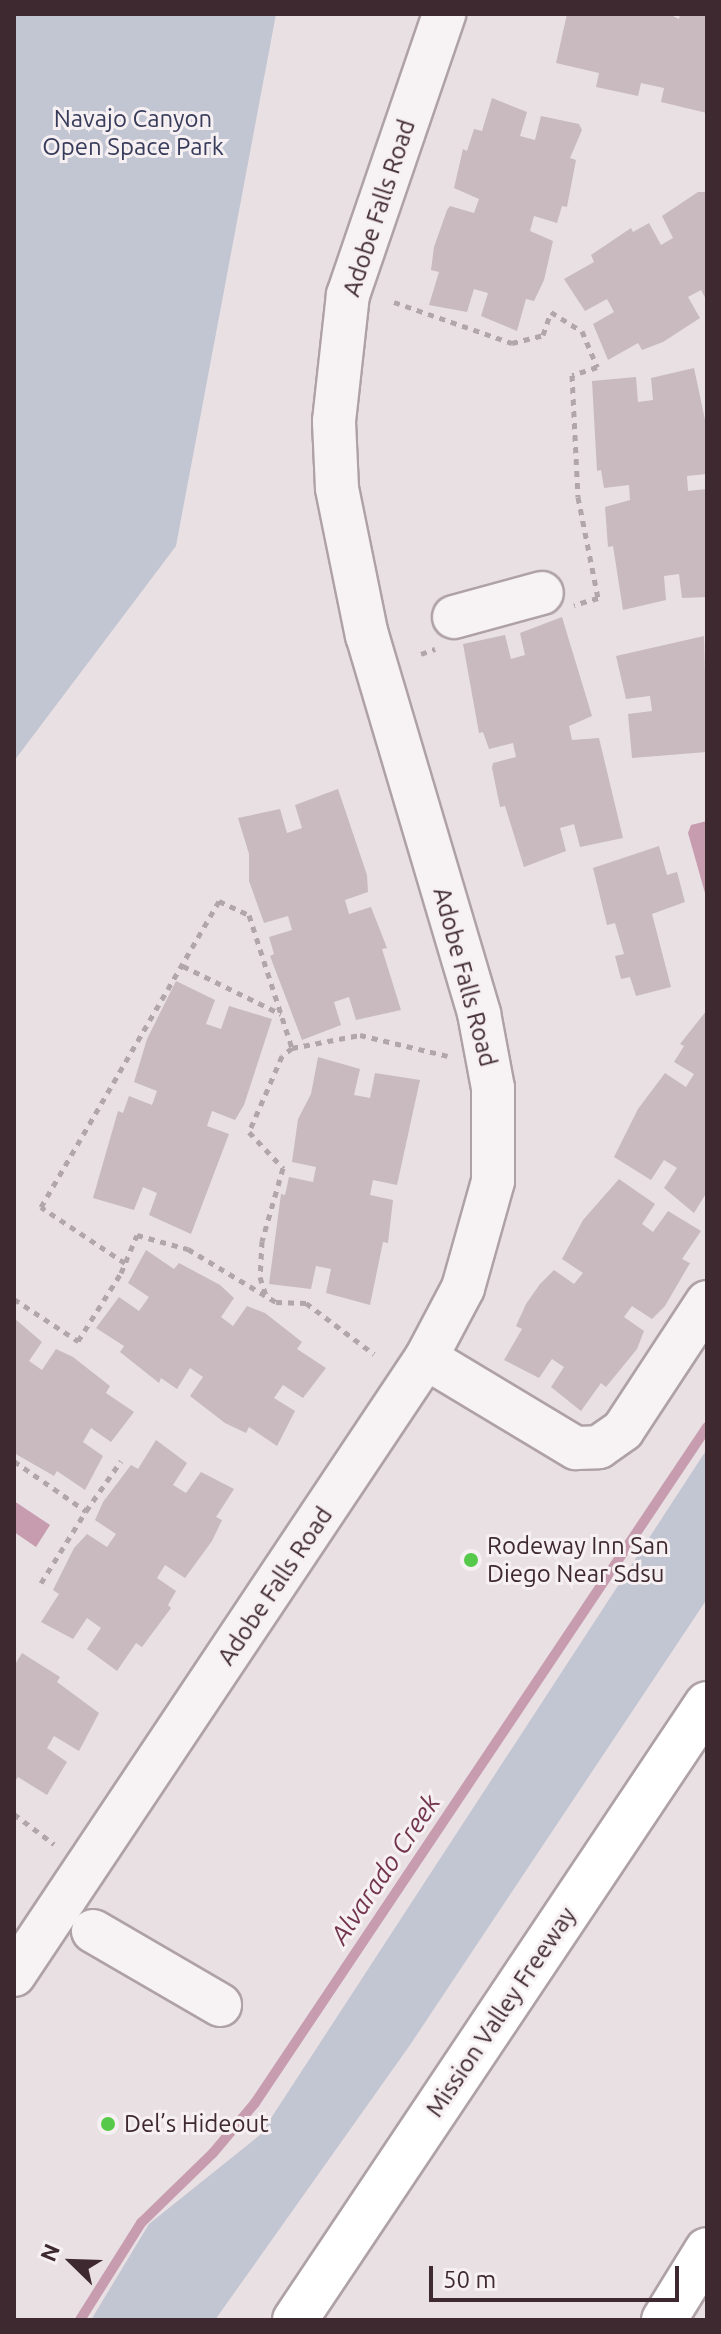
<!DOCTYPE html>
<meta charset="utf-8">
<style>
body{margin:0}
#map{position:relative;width:721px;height:2334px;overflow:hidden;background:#e9e0e3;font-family:Ubuntu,sans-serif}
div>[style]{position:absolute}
.green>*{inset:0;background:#c2c5d2}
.water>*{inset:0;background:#c79caf}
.stream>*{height:10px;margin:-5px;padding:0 5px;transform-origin:5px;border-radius:5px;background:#c79caf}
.building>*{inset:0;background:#c8babf}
.path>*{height:5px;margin-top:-2.5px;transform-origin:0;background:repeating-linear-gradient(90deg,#b1a6aa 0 6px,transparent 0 12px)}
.roads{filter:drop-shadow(2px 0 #afa2a6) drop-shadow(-2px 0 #afa2a6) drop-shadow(0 2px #afa2a6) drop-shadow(0 -2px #afa2a6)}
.minor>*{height:42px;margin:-21px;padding:0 21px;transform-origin:21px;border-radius:21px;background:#f7f3f4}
.highway>*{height:44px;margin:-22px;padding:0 22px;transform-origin:22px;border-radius:22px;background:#fff}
.dots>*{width:22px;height:22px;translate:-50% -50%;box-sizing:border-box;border:4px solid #f6f0f2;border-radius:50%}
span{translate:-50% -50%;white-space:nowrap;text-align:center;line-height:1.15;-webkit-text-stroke:6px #f6f0f2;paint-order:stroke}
.park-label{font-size:24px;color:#373c5b}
.street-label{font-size:24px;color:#3f2930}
.poi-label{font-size:24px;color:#3f2930}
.left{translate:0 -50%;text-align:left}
.water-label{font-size:26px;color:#72354d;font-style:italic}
.frame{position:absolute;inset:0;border:16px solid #3f2930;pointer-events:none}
.north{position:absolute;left:32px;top:2222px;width:80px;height:80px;-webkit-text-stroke:6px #f6f0f2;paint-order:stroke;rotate:293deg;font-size:22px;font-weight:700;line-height:32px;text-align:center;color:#3f2930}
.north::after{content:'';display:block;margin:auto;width:28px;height:36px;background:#3f2930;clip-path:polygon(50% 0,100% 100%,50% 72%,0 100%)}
.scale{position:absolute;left:429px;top:2266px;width:250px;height:36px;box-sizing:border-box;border:4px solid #3f2930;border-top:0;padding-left:10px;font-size:24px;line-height:28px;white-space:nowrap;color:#3f2930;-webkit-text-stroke:6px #f6f0f2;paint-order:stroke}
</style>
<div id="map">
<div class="green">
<div style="clip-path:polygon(14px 14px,276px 14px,176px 546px,14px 761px)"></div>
<div style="clip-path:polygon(707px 1449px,707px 1599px,410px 2045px,215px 2320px,91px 2320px,149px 2224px,260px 2135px)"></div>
</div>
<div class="water">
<div style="clip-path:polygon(707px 821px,707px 900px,688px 833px,691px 825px)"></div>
<div style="clip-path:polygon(14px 1501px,50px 1525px,36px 1547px,14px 1532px)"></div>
</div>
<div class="stream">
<div style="left:80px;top:2320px;width:115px;rotate:-57.8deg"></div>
<div style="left:141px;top:2223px;width:100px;rotate:-44.2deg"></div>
<div style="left:213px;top:2153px;width:65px;rotate:-50deg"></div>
<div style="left:255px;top:2103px;width:813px;rotate:-56.23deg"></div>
</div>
<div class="building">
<div style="clip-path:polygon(567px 14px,669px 14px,679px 19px,680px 14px,707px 14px,707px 113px,661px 102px,664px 88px,641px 83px,638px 96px,596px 87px,599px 73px,556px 63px)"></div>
<div style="clip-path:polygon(492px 98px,527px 112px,520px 136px,535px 140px,541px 116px,579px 124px,582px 130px,570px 158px,576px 160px,567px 207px,562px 206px,557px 223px,534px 216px,530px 231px,553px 241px,544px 280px,534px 301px,526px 299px,517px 331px,481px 316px,488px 293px,474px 289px,467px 312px,429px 305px,439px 272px,431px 270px,434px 247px,447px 210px,450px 206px,474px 213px,479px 199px,454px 188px,463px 149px,467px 151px,474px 129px,482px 131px)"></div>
<div style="clip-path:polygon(698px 192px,707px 192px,707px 301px,701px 290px,688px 297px,700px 318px,663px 342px,642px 350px,638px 343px,608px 360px,593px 324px,614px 312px,607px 299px,585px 311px,564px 279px,594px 262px,591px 255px,631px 228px,633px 232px,649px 223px,661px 245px,673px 238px,662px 216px)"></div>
<div style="clip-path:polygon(694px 368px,707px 429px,707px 474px,687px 476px,688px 491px,707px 489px,707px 597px,682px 598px,679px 574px,664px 576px,666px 600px,623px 610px,613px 546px,608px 547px,605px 507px,630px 500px,629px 485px,604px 488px,601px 470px,597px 471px,592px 381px,636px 377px,638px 402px,653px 400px,651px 378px)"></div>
<div style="clip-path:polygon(562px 617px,592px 716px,569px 726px,572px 740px,599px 738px,623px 838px,580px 847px,574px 824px,560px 828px,566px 851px,524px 867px,505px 806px,500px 807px,492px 768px,493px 763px,516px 757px,513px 743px,489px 749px,483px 732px,479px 733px,463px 644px,505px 635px,511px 659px,525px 655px,520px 633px)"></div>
<div style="clip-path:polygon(704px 636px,707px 752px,632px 758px,628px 714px,652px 711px,650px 696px,626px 699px,616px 656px)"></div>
<div style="clip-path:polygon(338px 789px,367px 875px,368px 892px,345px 900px,349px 914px,371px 907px,387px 948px,382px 949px,401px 1010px,356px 1020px,349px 997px,334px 1002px,341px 1025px,302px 1040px,270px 956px,274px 954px,269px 937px,292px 930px,288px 916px,264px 923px,249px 881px,249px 854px,238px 818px,280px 809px,287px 833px,302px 828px,295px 805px)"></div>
<div style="clip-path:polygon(659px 846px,667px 875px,677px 872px,685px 902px,652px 914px,671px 987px,636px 996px,630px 977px,621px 979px,615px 956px,624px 954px,615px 923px,607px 925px,593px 868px)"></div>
<div style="clip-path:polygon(176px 981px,215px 1000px,206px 1024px,221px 1029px,229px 1006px,272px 1019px,244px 1105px,235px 1120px,212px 1111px,207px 1126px,229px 1134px,191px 1234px,149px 1215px,157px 1193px,143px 1187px,134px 1210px,93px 1198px,118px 1111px,123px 1113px,129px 1096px,152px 1105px,157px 1091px,134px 1082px,147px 1039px)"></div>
<div style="clip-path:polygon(707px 1010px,707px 1192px,694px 1213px,664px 1188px,677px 1168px,664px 1160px,651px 1180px,614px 1157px,638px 1109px,665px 1073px,686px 1087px,694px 1074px,674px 1062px,684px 1046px,680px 1044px)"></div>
<div style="clip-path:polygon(318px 1057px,360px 1069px,354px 1095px,370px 1098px,375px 1073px,420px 1080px,397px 1185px,373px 1180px,370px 1195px,393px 1200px,388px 1243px,383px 1242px,370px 1305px,326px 1293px,331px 1269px,316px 1266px,311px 1289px,269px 1284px,281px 1194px,285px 1195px,289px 1177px,313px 1182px,316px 1167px,292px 1162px,298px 1119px,311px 1094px)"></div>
<div style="clip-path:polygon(619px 1179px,655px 1204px,642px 1224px,653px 1232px,668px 1211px,701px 1231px,682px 1259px,690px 1263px,665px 1306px,652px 1319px,632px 1306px,624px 1317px,644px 1331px,637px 1349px,606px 1387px,601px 1383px,581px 1411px,551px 1387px,564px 1367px,552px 1359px,539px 1378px,504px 1360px,522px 1329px,516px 1326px,526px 1304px,540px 1284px,554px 1270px,574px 1284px,583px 1273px,562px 1259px,583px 1220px)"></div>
<div style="clip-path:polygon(146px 1250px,174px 1269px,179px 1263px,220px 1285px,234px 1298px,221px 1317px,233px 1326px,247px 1306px,265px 1313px,302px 1342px,297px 1349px,326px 1368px,303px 1398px,283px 1385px,274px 1398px,295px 1411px,277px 1446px,249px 1427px,246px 1433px,225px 1423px,190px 1396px,203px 1377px,190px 1368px,177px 1389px,161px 1378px,159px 1383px,120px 1352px,124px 1346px,96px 1328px,119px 1297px,139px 1311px,149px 1297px,128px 1283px)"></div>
<div style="clip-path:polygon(14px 1318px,42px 1342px,29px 1361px,42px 1370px,56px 1349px,73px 1357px,110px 1386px,106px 1393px,134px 1412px,111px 1442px,91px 1428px,83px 1442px,103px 1456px,85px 1490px,57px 1471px,54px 1476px,14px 1453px)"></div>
<div style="clip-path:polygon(156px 1440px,187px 1463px,173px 1485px,186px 1493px,201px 1472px,234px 1489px,216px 1517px,222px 1520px,212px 1541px,185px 1578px,165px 1565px,157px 1578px,176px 1591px,168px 1605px,171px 1608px,142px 1647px,136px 1643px,117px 1671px,87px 1649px,101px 1628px,87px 1618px,73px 1639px,41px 1622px,59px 1594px,53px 1590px,74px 1548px,87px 1534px,107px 1547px,116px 1534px,95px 1520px,103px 1502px,131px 1465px,138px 1469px)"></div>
<div style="clip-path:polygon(22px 1653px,60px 1677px,57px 1682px,99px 1713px,79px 1751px,54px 1736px,47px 1748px,67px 1762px,47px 1795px,18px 1777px,14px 1783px,14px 1666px)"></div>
</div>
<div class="path">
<div style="left:394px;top:302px;width:125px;rotate:19.2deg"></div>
<div style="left:512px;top:343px;width:32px;rotate:-14deg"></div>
<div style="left:543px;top:335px;width:24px;rotate:-71deg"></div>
<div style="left:551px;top:312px;width:36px;rotate:32deg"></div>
<div style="left:582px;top:331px;width:39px;rotate:67deg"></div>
<div style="left:597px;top:367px;width:26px;rotate:162deg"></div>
<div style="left:572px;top:375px;width:122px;rotate:87.2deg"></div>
<div style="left:578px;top:497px;width:103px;rotate:78.8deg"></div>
<div style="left:598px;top:598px;width:25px;rotate:164deg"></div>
<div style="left:421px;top:654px;width:15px;rotate:-20deg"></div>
<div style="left:183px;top:966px;width:109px;rotate:26.1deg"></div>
<div style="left:292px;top:1048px;width:69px;rotate:-10.8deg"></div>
<div style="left:360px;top:1035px;width:90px;rotate:13.4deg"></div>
<div style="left:125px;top:1263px;width:101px;rotate:-146.3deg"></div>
<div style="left:41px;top:1207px;width:354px;rotate:-59.8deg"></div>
<div style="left:219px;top:901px;width:33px;rotate:25deg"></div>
<div style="left:249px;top:915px;width:140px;rotate:72.1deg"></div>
<div style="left:292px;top:1048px;width:13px;rotate:141deg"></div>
<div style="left:282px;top:1056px;width:83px;rotate:113.5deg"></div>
<div style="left:249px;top:1132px;width:50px;rotate:46.6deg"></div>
<div style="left:283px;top:1168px;width:76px;rotate:106deg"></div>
<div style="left:262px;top:1241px;width:36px;rotate:93deg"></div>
<div style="left:260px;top:1277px;width:20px;rotate:72deg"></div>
<div style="left:14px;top:1299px;width:77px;rotate:33.3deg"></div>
<div style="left:78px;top:1341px;width:80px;rotate:-57.7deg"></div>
<div style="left:121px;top:1273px;width:41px;rotate:-67.2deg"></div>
<div style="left:137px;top:1235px;width:53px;rotate:15.4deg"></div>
<div style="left:188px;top:1249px;width:103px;rotate:31.1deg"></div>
<div style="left:276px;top:1302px;width:30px;rotate:2deg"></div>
<div style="left:306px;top:1303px;width:85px;rotate:36.9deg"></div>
<div style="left:14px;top:1461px;width:88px;rotate:34.8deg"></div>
<div style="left:86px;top:1511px;width:61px;rotate:-55deg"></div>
<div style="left:41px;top:1583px;width:85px;rotate:-58deg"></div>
<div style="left:14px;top:1814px;width:50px;rotate:36.9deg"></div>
</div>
<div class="roads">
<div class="minor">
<div style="left:454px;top:617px;width:91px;rotate:-15.3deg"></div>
<div style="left:426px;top:1358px;width:175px;rotate:31deg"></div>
<div style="left:576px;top:1448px;width:23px;rotate:-2deg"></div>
<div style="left:599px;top:1447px;width:29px;rotate:-35deg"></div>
<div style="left:623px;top:1430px;width:153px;rotate:-56.7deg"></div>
<div style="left:93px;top:1931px;width:147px;rotate:30.2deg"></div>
<div style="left:14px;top:1975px;width:742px;rotate:-56.27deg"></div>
<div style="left:426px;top:1358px;width:79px;rotate:-62.1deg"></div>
<div style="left:463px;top:1288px;width:111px;rotate:-74.3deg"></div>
<div style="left:493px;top:1181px;width:93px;rotate:-90deg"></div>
<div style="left:493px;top:1088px;width:76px;rotate:-100.6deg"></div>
<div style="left:479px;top:1013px;width:393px;rotate:-106.5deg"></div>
<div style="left:367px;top:636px;width:151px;rotate:-101.5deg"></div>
<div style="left:337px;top:488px;width:67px;rotate:-92.6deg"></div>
<div style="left:334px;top:421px;width:127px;rotate:-83.7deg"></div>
<div style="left:348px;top:295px;width:297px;rotate:-71.1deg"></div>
</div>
<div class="highway">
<div style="left:295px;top:2320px;width:741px;rotate:-56.22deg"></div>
<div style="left:664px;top:2320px;width:82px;rotate:-58.4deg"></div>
</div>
</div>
<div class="dots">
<div style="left:471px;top:1560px;background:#57c94a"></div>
<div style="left:108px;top:2124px;background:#57c94a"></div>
</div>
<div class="park-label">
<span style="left:133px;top:133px">Navajo Canyon<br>Open Space Park</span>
</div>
<div class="street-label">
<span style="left:379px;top:208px;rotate:-72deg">Adobe Falls Road</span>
<span style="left:465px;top:977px;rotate:75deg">Adobe Falls Road</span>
<span style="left:275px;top:1586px;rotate:-56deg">Adobe Falls Road</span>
<span style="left:501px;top:2012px;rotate:-56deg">Mission Valley Freeway</span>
</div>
<div class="poi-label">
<span class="left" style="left:487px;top:1560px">Rodeway Inn San<br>Diego Near Sdsu</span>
<span class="left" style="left:124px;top:2124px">Del’s Hideout</span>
</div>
<div class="water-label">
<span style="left:385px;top:1869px;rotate:-56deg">Alvarado Creek</span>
</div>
<div class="frame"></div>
<div class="north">N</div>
<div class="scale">50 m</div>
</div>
